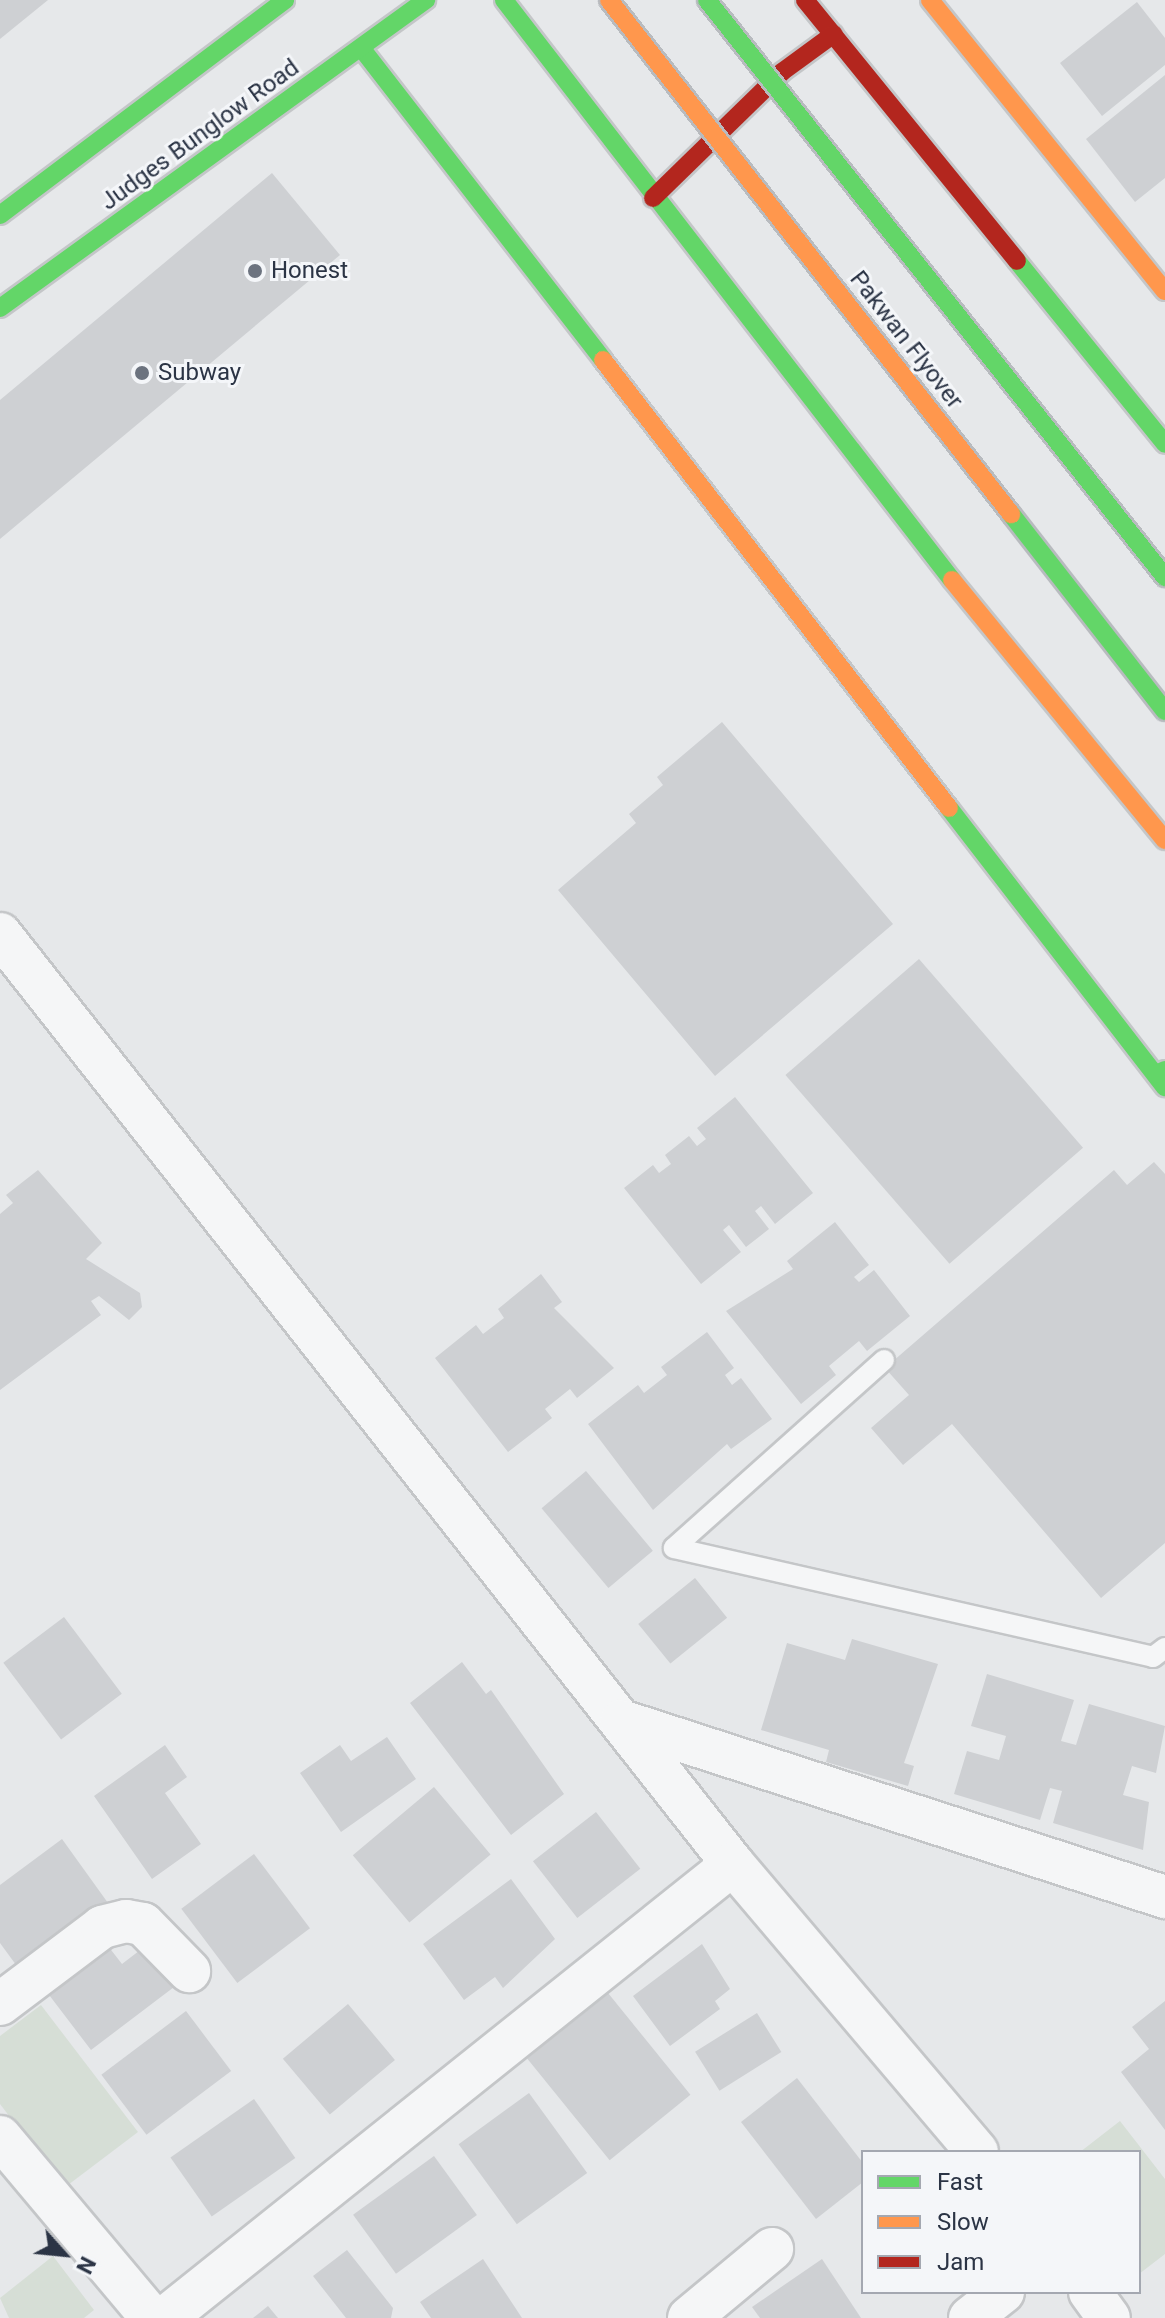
<!DOCTYPE html>
<style>
body{margin:0}
#map{position:relative;width:1165px;height:2318px;overflow:hidden;background:#e6e8ea;font-family:Roboto,sans-serif}
div>[style]{position:absolute}
.green>*{inset:0;background:#d6ded6}
.building>*{inset:0;background:#ced0d3;transform-origin:0 0}
.roads{filter:drop-shadow(2px 0 #c4c6c8) drop-shadow(-2px 0 #c4c6c8) drop-shadow(0 2px #c4c6c8) drop-shadow(0 -2px #c4c6c8)}
.lane>*{height:20px;margin:-10px;padding:0 10px;transform-origin:10px;border-radius:10px;background:#f5f6f7}
.street>*{height:42px;margin:-21px;padding:0 21px;transform-origin:21px;border-radius:21px;background:#f5f6f7}
.fast>*{height:18px;margin:-9px;padding:0 9px;transform-origin:9px;border-radius:9px;background:#63d668}
.slow>*{height:18px;margin:-9px;padding:0 9px;transform-origin:9px;border-radius:9px;background:#ff974d}
.jam>*{height:18px;margin:-9px;padding:0 9px;transform-origin:9px;border-radius:9px;background:#b3261e}
.bridges{filter:drop-shadow(2px 0 #b8bbbf) drop-shadow(-2px 0 #b8bbbf) drop-shadow(0 2px #b8bbbf) drop-shadow(0 -2px #b8bbbf)}
.fast-bridge>*{height:18px;margin:-9px;padding:0 9px;transform-origin:9px;border-radius:9px;background:#63d668}
.slow-bridge>*{height:18px;margin:-9px;padding:0 9px;transform-origin:9px;border-radius:9px;background:#ff974d}
.dots>*{width:22px;height:22px;translate:-50% -50%;box-sizing:border-box;border:4px solid #f4f6f9;border-radius:50%}
span{translate:-50% -50%;white-space:nowrap;text-align:center;line-height:1.15;-webkit-text-stroke:6px #f4f6f9;paint-order:stroke}
.street-label{font-size:24px;color:#2b3445}
.poi-label{font-size:24px;color:#2b3445}
.left{translate:0 -50%;text-align:left}
.legend{position:absolute;left:861px;top:2150px;width:280px;height:144px;box-sizing:border-box;background:#f4f6f9;border:2px solid #a4a8b1;margin:0;padding:10px 14px;list-style:none;font-size:24px;color:#2b3445}
.legend li{display:flex;align-items:center;gap:16px;height:40px}
.legend b{width:40px;border:2px solid #a4a8b1}
.north{position:absolute;left:24px;top:2214px;width:80px;height:80px;-webkit-text-stroke:6px #f4f6f9;paint-order:stroke;rotate:117deg;font-size:22px;font-weight:700;line-height:32px;text-align:center;color:#2b3445}
.north::after{content:'';display:block;margin:auto;width:28px;height:36px;background:#2b3445;clip-path:polygon(50% 0,100% 100%,50% 72%,0 100%)}
</style>
<div id="map">
<div class="green">
<div style="clip-path:polygon(41px 2005px,138px 2132px,64px 2188px,0 2104px,0 2036px)"></div>
<div style="clip-path:polygon(1120px 2121px,1165px 2179px,1165px 2254px,1139px 2274px,1139px 2152px,1080px 2152px)"></div>
<div style="clip-path:polygon(53px 2256px,94px 2310px,84px 2318px,9px 2318px,0 2298px)"></div>
</div>
<div class="building">
<div style="clip-path:polygon(0 0,48px 0,0 39px)"></div>
<div style="clip-path:polygon(1137px 2px,1165px 38px,1165px 65px,1102px 116px,1060px 63px)"></div>
<div style="clip-path:polygon(1165px 75px,1165px 178px,1135px 202px,1086px 139px)"></div>
<div style="clip-path:polygon(272px 173px,340px 255px,0 539px,0 400px)"></div>
<div style="clip-path:polygon(722px 722px,893px 924px,715px 1076px,558px 890px,636px 823px,629px 814px,663px 785px,657px 777px)"></div>
<div style="left:919px;top:959px;width:250px;height:177px;rotate:49deg"></div>
<div style="clip-path:polygon(735px 1097px,813px 1193px,775px 1224px,761px 1206px,755px 1211px,769px 1229px,746px 1247px,729px 1225px,723px 1230px,741px 1252px,701px 1284px,624px 1188px,653px 1165px,659px 1173px,671px 1164px,665px 1155px,689px 1136px,697px 1146px,706px 1139px,697px 1128px)"></div>
<div style="clip-path:polygon(1154px 1162px,1165px 1174px,1165px 1543px,1101px 1598px,952px 1424px,903px 1465px,871px 1428px,909px 1395px,885px 1368px,1114px 1170px,1127px 1185px)"></div>
<div style="clip-path:polygon(38px 1170px,102px 1243px,86px 1259px,140px 1293px,142px 1307px,129px 1320px,99px 1296px,91px 1301px,101px 1315px,0 1390px,0 1214px,13px 1203px,6px 1195px)"></div>
<div style="clip-path:polygon(835px 1222px,869px 1265px,854px 1277px,859px 1282px,874px 1270px,910px 1316px,867px 1351px,859px 1341px,829px 1366px,836px 1375px,801px 1404px,726px 1311px,793px 1269px,787px 1261px)"></div>
<div style="clip-path:polygon(541px 1274px,562px 1302px,554px 1308px,614px 1368px,577px 1398px,570px 1389px,545px 1409px,552px 1418px,508px 1452px,435px 1358px,476px 1325px,483px 1334px,504px 1318px,498px 1309px)"></div>
<div style="clip-path:polygon(707px 1332px,734px 1368px,725px 1375px,732px 1385px,741px 1378px,772px 1419px,731px 1449px,727px 1444px,653px 1510px,588px 1424px,638px 1385px,644px 1393px,667px 1375px,661px 1367px)"></div>
<div style="left:586px;top:1471px;width:104px;height:58px;rotate:50deg"></div>
<div style="left:695px;top:1578px;width:51px;height:73px;rotate:51deg"></div>
<div style="left:64px;top:1617px;width:96px;height:76px;rotate:53deg"></div>
<div style="clip-path:polygon(852px 1639px,938px 1664px,904px 1763px,914px 1766px,908px 1786px,826px 1762px,829px 1750px,761px 1730px,787px 1643px,845px 1660px)"></div>
<div style="clip-path:polygon(462px 1662px,486px 1694px,491px 1690px,564px 1794px,511px 1835px,410px 1703px)"></div>
<div style="clip-path:polygon(987px 1674px,1074px 1700px,1061px 1741px,1076px 1745px,1089px 1704px,1165px 1726px,1156px 1773px,1132px 1766px,1123px 1795px,1149px 1802px,1143px 1850px,1053px 1823px,1062px 1791px,1050px 1788px,1040px 1820px,954px 1794px,967px 1751px,999px 1760px,1006px 1736px,971px 1726px)"></div>
<div style="clip-path:polygon(387px 1737px,416px 1779px,341px 1832px,300px 1773px,340px 1745px,351px 1761px)"></div>
<div style="clip-path:polygon(165px 1745px,187px 1777px,165px 1793px,201px 1844px,152px 1879px,94px 1796px)"></div>
<div style="left:434px;top:1787px;width:88px;height:106px;rotate:50deg"></div>
<div style="left:596px;top:1812px;width:72px;height:80px;rotate:52deg"></div>
<div style="clip-path:polygon(62px 1839px,108px 1903px,19px 1969px,0 1943px,0 1885px)"></div>
<div style="left:254px;top:1854px;width:93px;height:91px;rotate:53deg"></div>
<div style="clip-path:polygon(511px 1879px,555px 1939px,503px 1988px,495px 1977px,464px 2000px,423px 1944px)"></div>
<div style="clip-path:polygon(148px 1944px,178px 1984px,91px 2050px,43px 1987px,108px 1946px,122px 1964px)"></div>
<div style="clip-path:polygon(702px 1944px,730px 1989px,715px 2001px,720px 2009px,670px 2046px,633px 1996px)"></div>
<div style="left:608px;top:1993px;width:131px;height:104px;rotate:51deg"></div>
<div style="clip-path:polygon(1165px 2001px,1165px 2130px,1121px 2072px,1149px 2049px,1132px 2027px)"></div>
<div style="left:348px;top:2004px;width:73px;height:85px;rotate:50deg"></div>
<div style="left:186px;top:2011px;width:75px;height:106px;rotate:53deg"></div>
<div style="left:757px;top:2013px;width:46px;height:73px;rotate:58deg"></div>
<div style="clip-path:polygon(797px 2078px,863px 2163px,863px 2182px,816px 2219px,741px 2122px)"></div>
<div style="left:529px;top:2093px;width:99px;height:87px;rotate:54deg"></div>
<div style="left:254px;top:2099px;width:72px;height:102px;rotate:55deg"></div>
<div style="left:434px;top:2156px;width:73px;height:100px;rotate:54deg"></div>
<div style="clip-path:polygon(347px 2250px,393px 2308px,391px 2318px,346px 2318px,313px 2276px)"></div>
<div style="clip-path:polygon(483px 2259px,522px 2318px,431px 2318px,420px 2302px)"></div>
<div style="clip-path:polygon(822px 2259px,861px 2318px,760px 2318px,752px 2307px)"></div>
<div style="clip-path:polygon(268px 2306px,278px 2318px,253px 2318px)"></div>
</div>
<div class="roads">
<div class="lane">
<div style="left:884px;top:1360px;width:282px;rotate:138.2deg"></div>
<div style="left:674px;top:1548px;width:491px;rotate:12.8deg"></div>
<div style="left:1153px;top:1657px;width:15px;rotate:-37deg"></div>
</div>
<div class="street">
<div style="left:0;top:934px;width:1184px;rotate:51.76deg"></div>
<div style="left:733px;top:1864px;width:377px;rotate:49.7deg"></div>
<div style="left:621px;top:1721px;width:572px;rotate:17.93deg"></div>
<div style="left:0;top:2004px;width:128px;rotate:-37deg"></div>
<div style="left:102px;top:1927px;width:25px;rotate:-14deg"></div>
<div style="left:126px;top:1921px;width:17px;rotate:10deg"></div>
<div style="left:143px;top:1924px;width:66px;rotate:45.6deg"></div>
<div style="left:0;top:2137px;width:236px;rotate:50deg"></div>
<div style="left:1090px;top:2292px;width:32px;rotate:54deg"></div>
<div style="left:165px;top:2318px;width:727px;rotate:-38.64deg"></div>
<div style="left:689px;top:2318px;width:108px;rotate:-39.7deg"></div>
<div style="left:970px;top:2318px;width:42px;rotate:-38.2deg"></div>
</div>
<div class="fast">
<div style="left:504px;top:0;width:733px;rotate:52.32deg"></div>
<div style="left:362px;top:49px;width:393px;rotate:52.2deg"></div>
<div style="left:0;top:215px;width:357px;rotate:-37deg"></div>
<div style="left:1017px;top:261px;width:235px;rotate:51deg"></div>
<div style="left:0;top:308px;width:526px;rotate:-35.87deg"></div>
<div style="left:949px;top:808px;width:353px;rotate:52.3deg"></div>
<div style="left:1156px;top:1074px;width:10px;rotate:-24deg"></div>
</div>
<div class="slow">
<div style="left:930px;top:0;width:374px;rotate:51.1deg"></div>
<div style="left:603px;top:360px;width:566px;rotate:52.32deg"></div>
<div style="left:952px;top:580px;width:336px;rotate:50.7deg"></div>
</div>
<div class="jam">
<div style="left:805px;top:0;width:336px;rotate:50.9deg"></div>
<div style="left:653px;top:198px;width:180px;rotate:-44.3deg"></div>
<div style="left:782px;top:72px;width:64px;rotate:-36.2deg"></div>
</div>
</div>
<div class="bridges">
<div class="fast-bridge">
<div style="left:707px;top:0;width:737px;rotate:51.56deg"></div>
<div style="left:1011px;top:514px;width:250px;rotate:52deg"></div>
</div>
<div class="slow-bridge">
<div style="left:609px;top:0;width:653px;rotate:51.97deg"></div>
</div>
</div>
<div class="dots">
<div style="left:255px;top:271px;background:#6c737f"></div>
<div style="left:142px;top:373px;background:#6c737f"></div>
</div>
<div class="street-label">
<span style="left:200px;top:135px;rotate:-36deg">Judges Bunglow Road</span>
<span style="left:906px;top:340px;rotate:52deg">Pakwan Flyover</span>
</div>
<div class="poi-label">
<span class="left" style="left:271px;top:271px">Honest</span>
<span class="left" style="left:158px;top:373px">Subway</span>
</div>
<ul class="legend">
<li><b style="height:10px;background:#63d668"></b>Fast</li>
<li><b style="height:10px;background:#ff974d"></b>Slow</li>
<li><b style="height:10px;background:#b3261e"></b>Jam</li>
</ul>
<div class="north">N</div>
</div>
